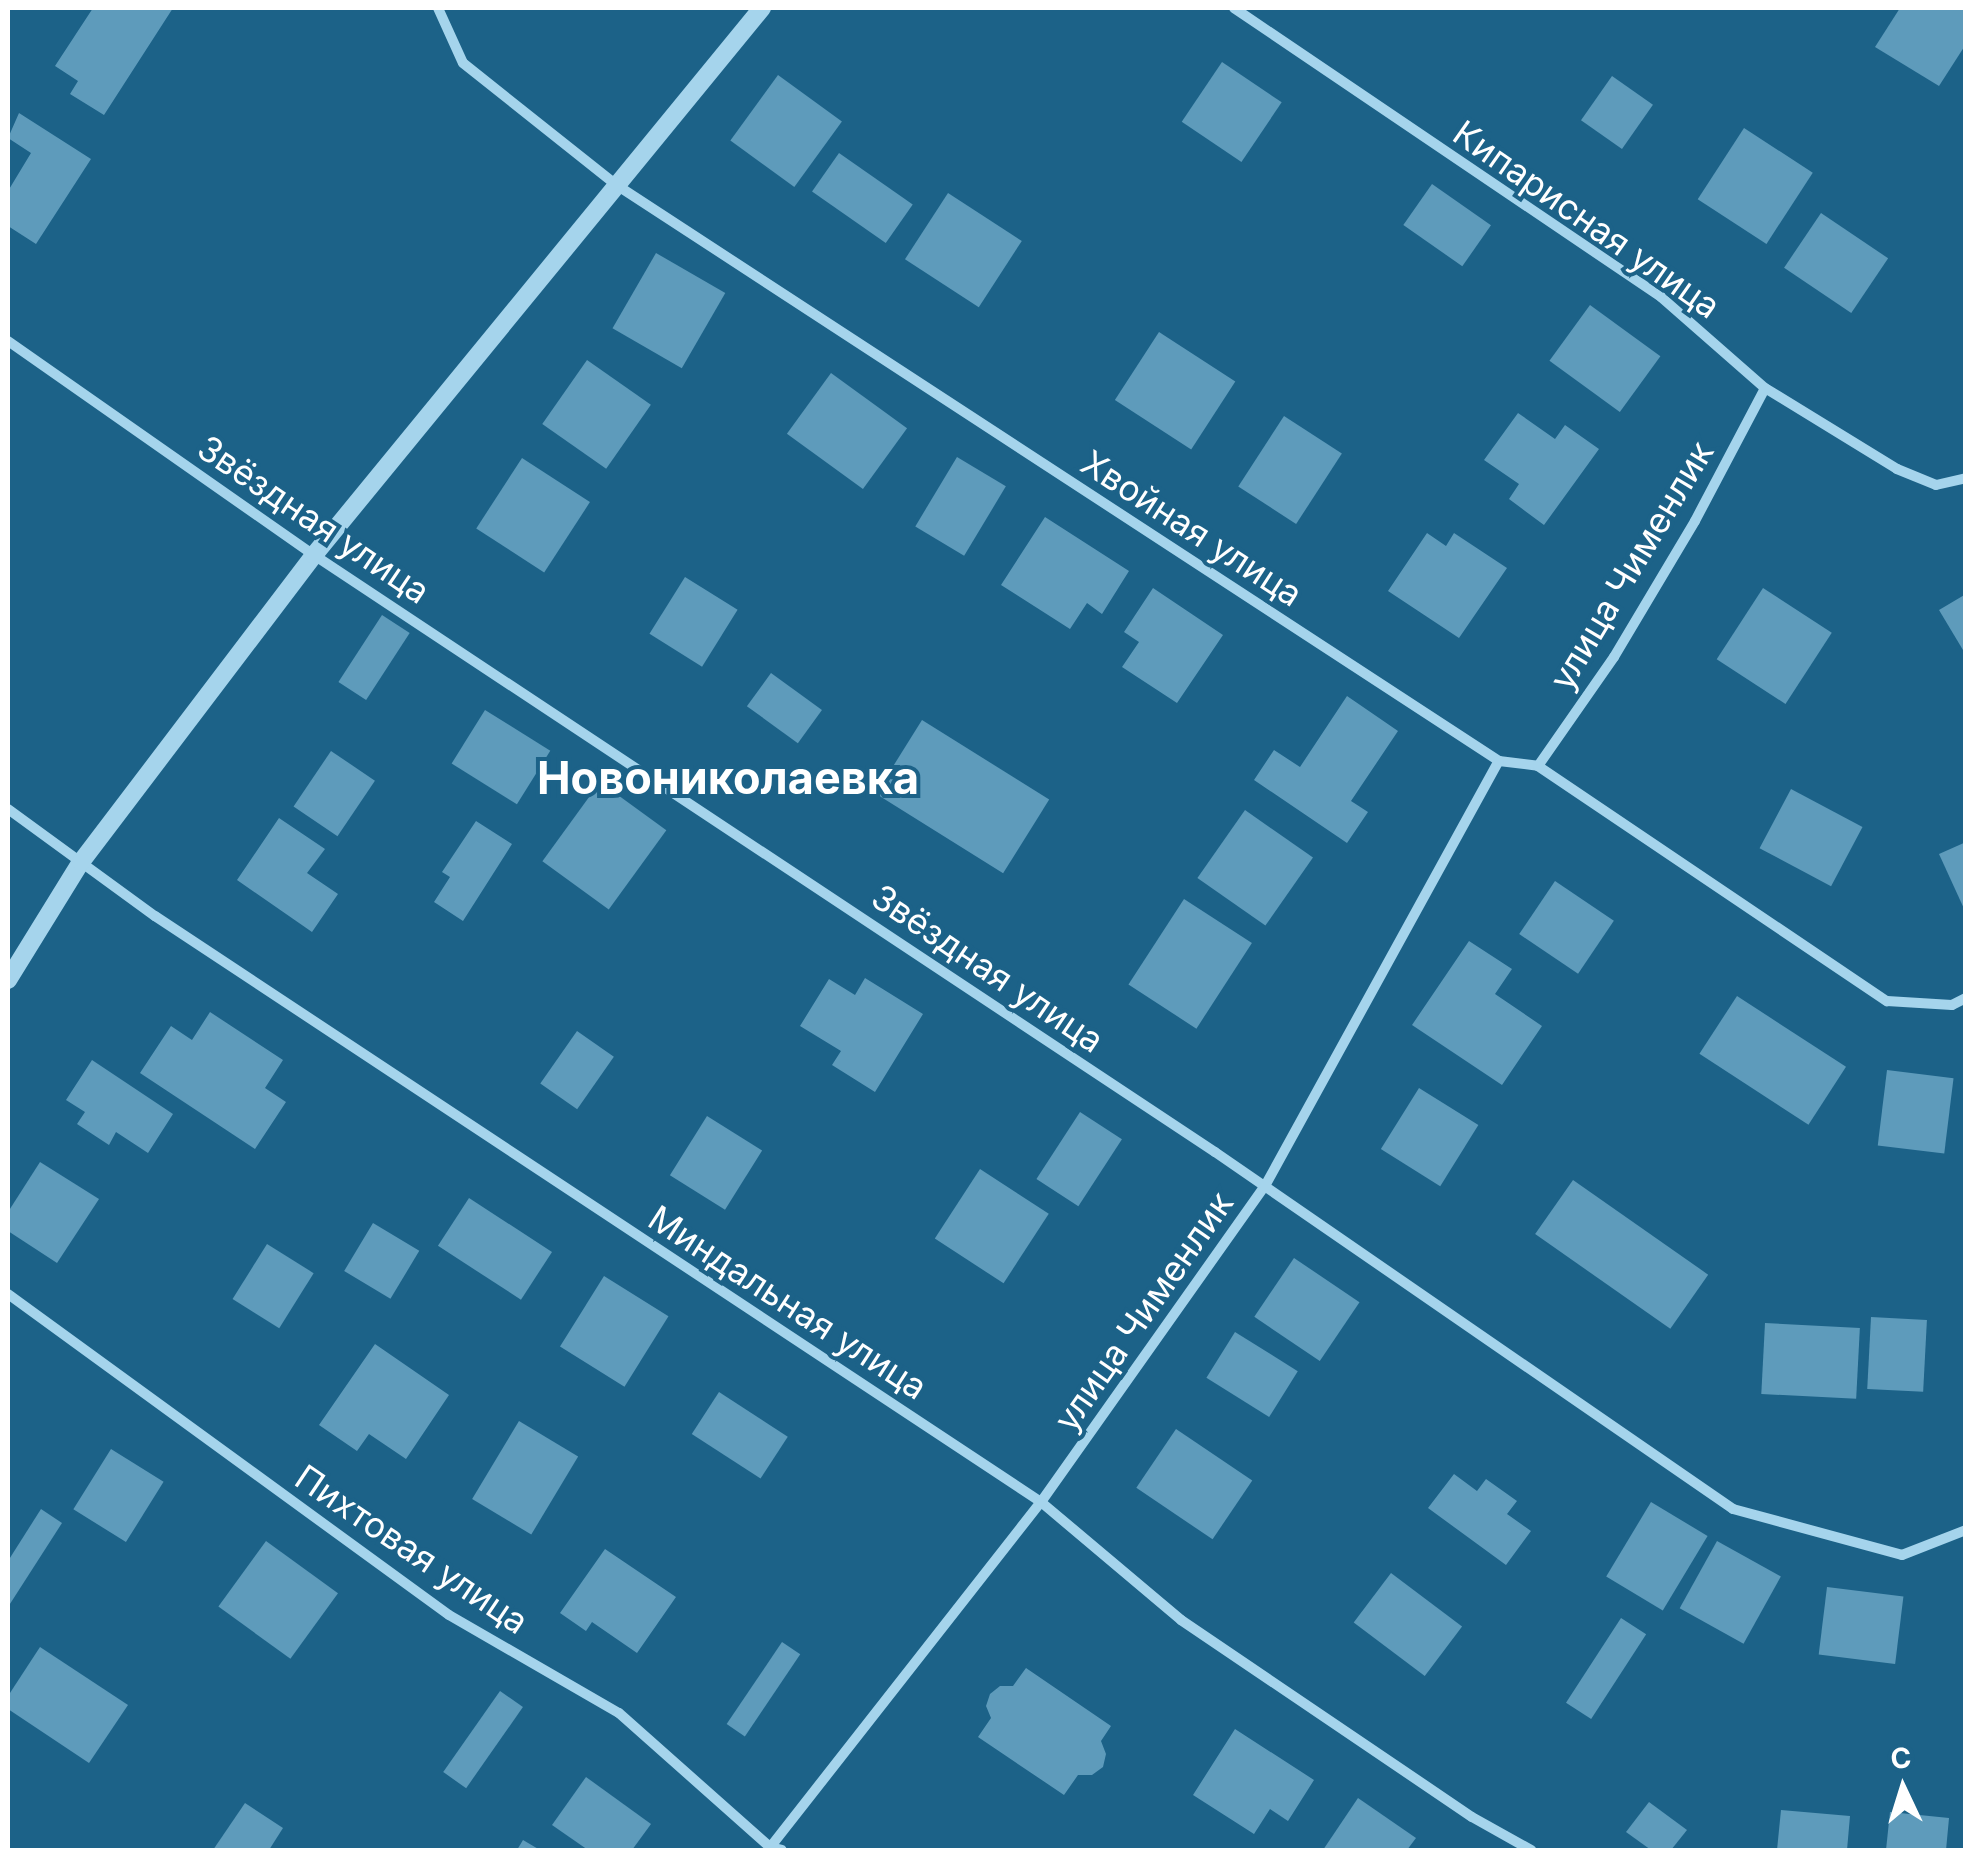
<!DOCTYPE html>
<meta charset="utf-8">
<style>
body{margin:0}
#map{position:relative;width:1973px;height:1858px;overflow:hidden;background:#1c6288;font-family:Inter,sans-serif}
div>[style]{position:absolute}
.building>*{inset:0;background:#5e9bbb;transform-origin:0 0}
.minor>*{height:10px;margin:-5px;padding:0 5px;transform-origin:5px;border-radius:5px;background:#a5d4ec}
.tertiary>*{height:18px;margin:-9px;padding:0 9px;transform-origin:9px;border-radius:9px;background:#a5d4ec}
span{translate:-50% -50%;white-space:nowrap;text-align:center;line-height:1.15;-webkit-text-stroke:8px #1c6288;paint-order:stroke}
.street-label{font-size:35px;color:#fff}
.district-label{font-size:45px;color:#fff;font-weight:700}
.frame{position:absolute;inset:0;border:10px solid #fff;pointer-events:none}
.north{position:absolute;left:1853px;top:1738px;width:100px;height:100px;-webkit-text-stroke:8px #1c6288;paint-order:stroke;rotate:356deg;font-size:28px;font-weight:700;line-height:40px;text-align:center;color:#fff}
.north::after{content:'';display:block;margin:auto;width:35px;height:45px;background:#fff;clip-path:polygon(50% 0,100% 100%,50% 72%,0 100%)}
</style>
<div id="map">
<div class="building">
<div style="clip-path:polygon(93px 8px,173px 8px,104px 115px,70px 94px,78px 81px,55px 66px)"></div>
<div style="clip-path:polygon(1900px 8px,1966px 8px,1966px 44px,1939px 86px,1875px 47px)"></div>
<div style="left:1222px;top:62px;width:72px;height:72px;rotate:34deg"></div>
<div style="left:778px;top:75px;width:79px;height:81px;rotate:36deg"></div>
<div style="left:1612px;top:76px;width:50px;height:54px;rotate:35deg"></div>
<div style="clip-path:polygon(19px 113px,91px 159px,36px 244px,8px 226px,8px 191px,31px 153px,8px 138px)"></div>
<div style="left:1744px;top:128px;width:82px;height:85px;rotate:33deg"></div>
<div style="left:839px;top:153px;width:90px;height:47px;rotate:35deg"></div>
<div style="left:1432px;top:184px;width:72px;height:50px;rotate:35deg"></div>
<div style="left:948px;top:193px;width:88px;height:79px;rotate:33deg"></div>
<div style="left:1821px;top:213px;width:81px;height:66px;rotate:34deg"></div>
<div style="left:656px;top:253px;width:80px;height:87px;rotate:30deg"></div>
<div style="left:1590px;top:305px;width:87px;height:69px;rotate:36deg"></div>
<div style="left:1159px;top:332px;width:91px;height:81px;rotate:33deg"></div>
<div style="left:587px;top:360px;width:78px;height:78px;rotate:35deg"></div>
<div style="left:831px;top:373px;width:94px;height:75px;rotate:36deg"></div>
<div style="clip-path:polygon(1518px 413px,1555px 439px,1565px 425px,1599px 449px,1544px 525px,1509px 499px,1519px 484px,1484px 460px)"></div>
<div style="left:1284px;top:416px;width:69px;height:84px;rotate:33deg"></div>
<div style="left:957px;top:457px;width:57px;height:81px;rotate:31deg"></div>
<div style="left:522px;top:458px;width:81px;height:84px;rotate:33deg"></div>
<div style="clip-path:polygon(1045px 517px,1129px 571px,1102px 614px,1087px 603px,1070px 629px,1001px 585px)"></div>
<div style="clip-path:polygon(1427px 533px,1446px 546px,1454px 533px,1507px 568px,1459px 638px,1388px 591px)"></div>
<div style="left:685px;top:577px;width:62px;height:67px;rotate:32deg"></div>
<div style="clip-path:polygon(1153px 588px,1223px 635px,1177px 703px,1122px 667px,1139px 642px,1124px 632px)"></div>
<div style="left:1763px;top:588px;width:82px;height:85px;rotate:33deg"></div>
<div style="clip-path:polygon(1966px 594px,1966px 655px,1939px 610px)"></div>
<div style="left:382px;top:615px;width:33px;height:80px;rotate:33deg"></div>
<div style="left:771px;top:673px;width:63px;height:41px;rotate:36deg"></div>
<div style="clip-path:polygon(1347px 696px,1398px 731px,1351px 801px,1368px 812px,1347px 843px,1254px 780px,1274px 750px,1300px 767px)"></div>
<div style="left:485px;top:710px;width:77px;height:63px;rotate:32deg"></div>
<div style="left:922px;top:720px;width:150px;height:87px;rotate:32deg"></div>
<div style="left:331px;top:751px;width:53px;height:67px;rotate:34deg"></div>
<div style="left:600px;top:782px;width:82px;height:98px;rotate:36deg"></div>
<div style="left:1791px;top:789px;width:81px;height:67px;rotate:28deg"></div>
<div style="left:1245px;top:810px;width:83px;height:83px;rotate:35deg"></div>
<div style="clip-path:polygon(279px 818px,325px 849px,307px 873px,338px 894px,312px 932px,237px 880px)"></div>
<div style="clip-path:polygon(476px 821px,512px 844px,463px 921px,434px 902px,450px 877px,442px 872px)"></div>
<div style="clip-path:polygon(1966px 842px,1966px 913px,1939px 854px)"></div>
<div style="left:1555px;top:881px;width:71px;height:64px;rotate:34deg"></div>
<div style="left:1184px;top:899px;width:81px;height:102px;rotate:33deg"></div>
<div style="clip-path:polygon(1469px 941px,1512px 969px,1495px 994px,1542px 1026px,1502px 1085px,1412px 1025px)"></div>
<div style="clip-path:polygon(865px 978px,923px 1014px,875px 1092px,832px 1065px,841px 1051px,800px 1026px,829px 979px,855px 995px)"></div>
<div style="left:1737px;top:996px;width:130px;height:69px;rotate:33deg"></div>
<div style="clip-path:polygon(210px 1012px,283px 1060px,265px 1088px,286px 1102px,255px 1149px,140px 1073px,171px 1026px,192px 1040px)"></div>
<div style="left:577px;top:1031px;width:45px;height:64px;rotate:35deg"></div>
<div style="clip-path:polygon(92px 1060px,173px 1114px,148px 1153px,116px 1132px,109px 1145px,77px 1124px,85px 1112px,66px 1100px)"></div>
<div style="left:1887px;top:1070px;width:67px;height:76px;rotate:7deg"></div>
<div style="left:1419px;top:1088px;width:70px;height:72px;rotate:32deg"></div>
<div style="left:1080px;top:1112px;width:50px;height:80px;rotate:33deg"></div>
<div style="left:707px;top:1116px;width:65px;height:70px;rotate:32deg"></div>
<div style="clip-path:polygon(40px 1162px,99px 1199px,57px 1263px,8px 1231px,8px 1212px)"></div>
<div style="left:980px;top:1169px;width:82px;height:83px;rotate:33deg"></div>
<div style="left:1573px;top:1180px;width:165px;height:66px;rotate:35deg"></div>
<div style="left:469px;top:1198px;width:99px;height:57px;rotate:33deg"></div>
<div style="left:373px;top:1223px;width:54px;height:56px;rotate:31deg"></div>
<div style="left:267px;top:1244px;width:55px;height:65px;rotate:32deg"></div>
<div style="left:1294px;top:1258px;width:79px;height:71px;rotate:34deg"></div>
<div style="left:604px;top:1276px;width:76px;height:83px;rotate:32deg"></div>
<div style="left:1871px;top:1317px;width:56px;height:72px;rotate:3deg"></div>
<div style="left:1765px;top:1323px;width:95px;height:71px;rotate:3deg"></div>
<div style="left:1235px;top:1332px;width:74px;height:54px;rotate:32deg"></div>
<div style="clip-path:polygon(375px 1344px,449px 1395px,406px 1459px,369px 1434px,357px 1451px,319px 1425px)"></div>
<div style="left:719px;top:1392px;width:82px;height:50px;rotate:33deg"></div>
<div style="left:519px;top:1421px;width:69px;height:91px;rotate:31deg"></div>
<div style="left:1176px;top:1429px;width:92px;height:71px;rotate:34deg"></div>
<div style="left:111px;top:1449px;width:62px;height:71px;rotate:32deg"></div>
<div style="clip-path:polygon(1454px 1474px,1477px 1491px,1486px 1479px,1517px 1501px,1507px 1514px,1531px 1531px,1506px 1565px,1428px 1508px)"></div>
<div style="left:1651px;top:1502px;width:66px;height:87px;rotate:31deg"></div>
<div style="clip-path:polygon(41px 1509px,62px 1523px,8px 1607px,8px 1561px)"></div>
<div style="left:266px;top:1541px;width:89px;height:81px;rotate:36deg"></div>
<div style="left:1717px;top:1541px;width:73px;height:77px;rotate:29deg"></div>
<div style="clip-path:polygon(605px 1549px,676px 1597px,637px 1653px,592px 1622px,586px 1631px,560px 1613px)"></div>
<div style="left:1391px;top:1573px;width:89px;height:62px;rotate:37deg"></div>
<div style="left:1827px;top:1587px;width:77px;height:68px;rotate:7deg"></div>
<div style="left:1621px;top:1618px;width:30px;height:101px;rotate:33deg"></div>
<div style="left:782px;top:1642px;width:22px;height:99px;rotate:34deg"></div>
<div style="clip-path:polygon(40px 1647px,128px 1705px,89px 1763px,8px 1709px,8px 1696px)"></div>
<div style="clip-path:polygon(1026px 1668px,1111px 1726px,1101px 1741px,1106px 1754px,1103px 1767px,1092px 1775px,1078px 1775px,1064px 1795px,978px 1737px,991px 1718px,986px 1706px,990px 1694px,1000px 1686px,1013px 1686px)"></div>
<div style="left:500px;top:1691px;width:28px;height:99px;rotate:35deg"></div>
<div style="clip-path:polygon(1235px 1729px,1314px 1780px,1288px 1821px,1270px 1809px,1254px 1834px,1193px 1795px)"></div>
<div style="clip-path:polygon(586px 1777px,651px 1824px,632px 1850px,588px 1850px,552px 1825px)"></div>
<div style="clip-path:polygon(1358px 1798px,1416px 1838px,1407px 1850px,1323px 1850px)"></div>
<div style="clip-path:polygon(1649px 1802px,1687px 1830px,1671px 1850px,1651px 1850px,1626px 1832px)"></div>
<div style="clip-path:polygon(245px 1803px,283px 1828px,269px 1850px,213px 1850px)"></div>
<div style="clip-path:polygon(1781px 1810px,1850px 1816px,1847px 1850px,1777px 1850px)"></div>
<div style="clip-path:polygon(1890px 1812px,1949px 1818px,1946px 1850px,1886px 1850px)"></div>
<div style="clip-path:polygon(523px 1840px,540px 1850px,517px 1850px)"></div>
</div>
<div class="minor">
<div style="left:438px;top:8px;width:60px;rotate:65.6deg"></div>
<div style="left:463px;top:63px;width:194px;rotate:38.5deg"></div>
<div style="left:615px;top:184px;width:1056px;rotate:33.13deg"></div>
<div style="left:1499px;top:761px;width:39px;rotate:7deg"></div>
<div style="left:1538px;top:766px;width:421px;rotate:34deg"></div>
<div style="left:1887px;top:1001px;width:65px;rotate:3.5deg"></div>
<div style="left:1952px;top:1005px;width:16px;rotate:-27deg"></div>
<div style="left:1234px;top:8px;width:516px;rotate:34.09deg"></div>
<div style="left:1661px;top:297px;width:138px;rotate:41.2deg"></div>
<div style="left:1765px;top:388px;width:155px;rotate:31.5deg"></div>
<div style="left:1897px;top:469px;width:42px;rotate:22.3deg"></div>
<div style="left:1936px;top:485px;width:31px;rotate:-13deg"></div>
<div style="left:8px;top:341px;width:373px;rotate:35deg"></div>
<div style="left:314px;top:555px;width:1081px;rotate:33.53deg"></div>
<div style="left:1215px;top:1152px;width:629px;rotate:34.57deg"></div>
<div style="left:1733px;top:1509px;width:175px;rotate:15.2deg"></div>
<div style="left:1902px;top:1555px;width:69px;rotate:-21.3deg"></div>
<div style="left:1538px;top:766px;width:133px;rotate:-55.1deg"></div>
<div style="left:1614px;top:657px;width:158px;rotate:-59.2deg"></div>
<div style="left:1695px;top:521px;width:150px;rotate:-62.2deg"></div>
<div style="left:8px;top:809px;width:182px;rotate:36.1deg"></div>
<div style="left:155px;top:916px;width:1062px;rotate:33.48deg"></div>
<div style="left:1041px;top:1502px;width:183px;rotate:40.1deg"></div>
<div style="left:1181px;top:1620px;width:351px;rotate:34.1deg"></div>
<div style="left:1472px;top:1817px;width:68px;rotate:29.2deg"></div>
<div style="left:8px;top:1294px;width:545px;rotate:36.05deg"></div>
<div style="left:449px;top:1615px;width:196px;rotate:30deg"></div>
<div style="left:619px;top:1713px;width:202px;rotate:41.6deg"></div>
<div style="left:770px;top:1847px;width:12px;rotate:14deg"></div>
<div style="left:768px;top:1850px;width:442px;rotate:-51.9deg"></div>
<div style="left:1041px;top:1502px;width:387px;rotate:-54.7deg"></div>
<div style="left:1265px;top:1186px;width:485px;rotate:-61.2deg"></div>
</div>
<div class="tertiary">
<div style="left:8px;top:980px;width:139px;rotate:-58.3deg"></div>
<div style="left:81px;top:862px;width:385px;rotate:-52.8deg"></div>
<div style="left:314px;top:555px;width:707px;rotate:-50.68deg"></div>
</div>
<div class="street-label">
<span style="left:1587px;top:219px;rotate:35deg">Кипарисная улица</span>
<span style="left:314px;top:519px;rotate:34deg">Звёздная улица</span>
<span style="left:1192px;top:528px;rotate:33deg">Хвойная улица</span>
<span style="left:1631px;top:565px;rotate:-59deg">улица Чименлик</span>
<span style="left:988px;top:968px;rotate:34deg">Звёздная улица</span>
<span style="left:788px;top:1302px;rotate:33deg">Миндальная улица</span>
<span style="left:1143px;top:1311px;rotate:-55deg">улица Чименлик</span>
<span style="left:412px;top:1549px;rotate:34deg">Пихтовая улица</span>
</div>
<div class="district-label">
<span style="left:728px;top:778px">Новониколаевка</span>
</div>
<div class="frame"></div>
<div class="north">С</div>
</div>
